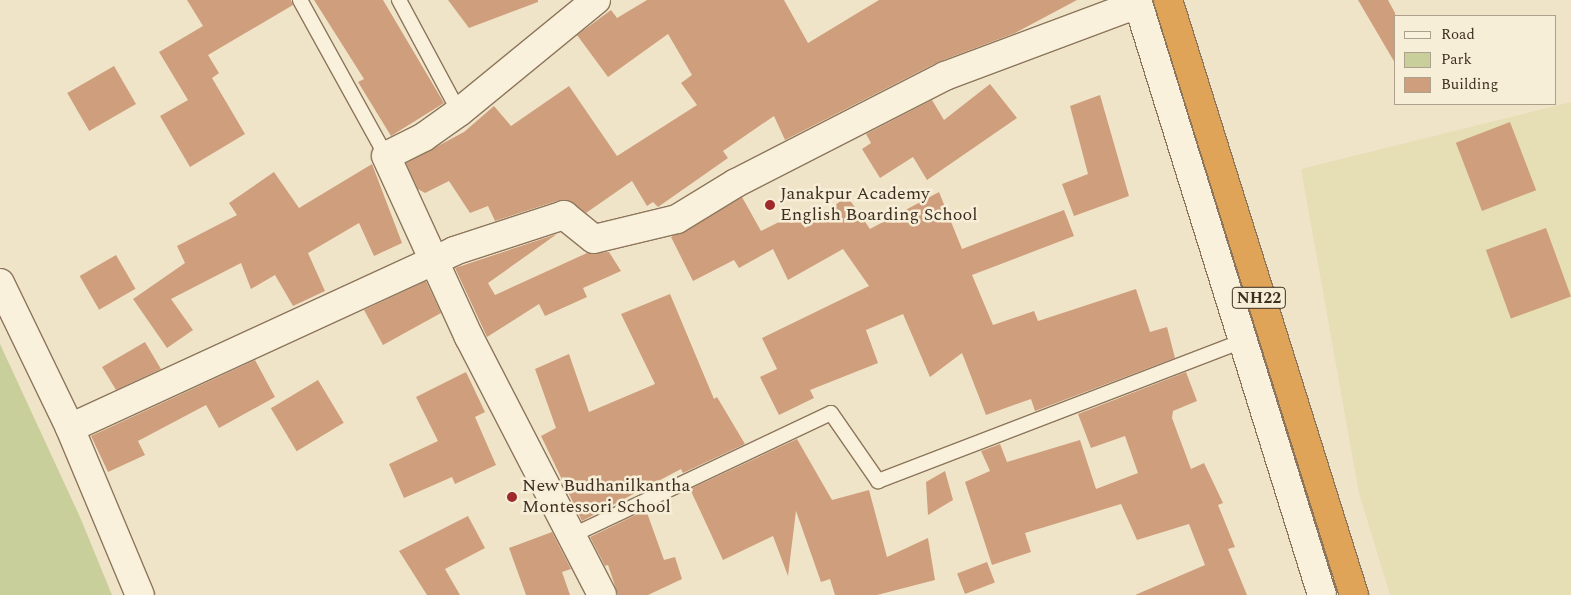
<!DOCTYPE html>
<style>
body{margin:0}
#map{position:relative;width:1571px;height:595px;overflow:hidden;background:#f0e4c8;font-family:Spectral,serif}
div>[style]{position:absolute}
.farmland>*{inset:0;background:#e6deb5}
.green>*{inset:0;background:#c9cf9b}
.building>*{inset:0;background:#cf9f7d;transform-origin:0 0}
.roads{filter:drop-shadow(1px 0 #8d765c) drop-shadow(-1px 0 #8d765c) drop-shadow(0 1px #8d765c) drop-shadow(0 -1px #8d765c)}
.lane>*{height:14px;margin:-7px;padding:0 7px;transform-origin:7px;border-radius:7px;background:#faf1dc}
.street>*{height:28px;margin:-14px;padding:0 14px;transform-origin:14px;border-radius:14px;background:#faf1dc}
.secondary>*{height:28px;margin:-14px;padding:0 14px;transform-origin:14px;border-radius:14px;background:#faf1dc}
.highway>*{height:28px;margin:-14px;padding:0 14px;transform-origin:14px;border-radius:14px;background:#e0a458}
.dots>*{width:14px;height:14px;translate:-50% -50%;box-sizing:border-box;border:2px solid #f7eed8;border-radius:50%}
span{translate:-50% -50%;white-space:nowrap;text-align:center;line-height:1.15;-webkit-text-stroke:5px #f7eed8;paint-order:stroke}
.shield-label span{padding:1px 4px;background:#f7eed8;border:1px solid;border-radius:4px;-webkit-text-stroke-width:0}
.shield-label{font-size:16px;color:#3d2e20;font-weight:700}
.poi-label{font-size:18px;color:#3d2e20}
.left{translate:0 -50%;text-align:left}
.legend{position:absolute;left:1394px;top:15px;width:162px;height:90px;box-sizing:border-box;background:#f7eed8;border:1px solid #ada18e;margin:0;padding:6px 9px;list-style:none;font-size:15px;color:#3d2e20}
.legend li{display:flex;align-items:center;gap:10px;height:25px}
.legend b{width:25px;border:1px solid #ada18e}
</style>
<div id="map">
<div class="farmland">
<div style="clip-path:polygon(1571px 102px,1571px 595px,1390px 595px,1359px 493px,1301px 169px)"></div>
</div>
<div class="green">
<div style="clip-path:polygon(0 344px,80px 517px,112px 595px,0 595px)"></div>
</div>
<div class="building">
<div style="clip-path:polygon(187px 0,291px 0,293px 5px,208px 55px,219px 73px,212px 78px,245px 134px,190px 167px,160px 116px,188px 100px,159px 52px,203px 26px)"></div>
<div style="clip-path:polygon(314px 0,383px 0,444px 103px,391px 136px,358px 82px,364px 79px)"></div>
<div style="clip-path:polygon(448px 0,538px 0,538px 2px,469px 28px)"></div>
<div style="clip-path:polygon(647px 0,784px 0,808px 43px,879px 0,1077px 0,1015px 33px,938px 62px,785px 140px,774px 116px,723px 151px,728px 158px,658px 207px,653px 202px,647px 206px,632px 181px,586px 213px,573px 203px,560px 200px,495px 221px,488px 206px,470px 213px,449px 181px,425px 193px,418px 189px,406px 163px,464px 132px,494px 106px,511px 126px,569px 86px,617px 156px,697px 105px,681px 83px,692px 75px,668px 34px,608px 77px,577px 35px,611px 10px,617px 18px)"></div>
<div style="clip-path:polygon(1358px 0,1388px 0,1395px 13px,1395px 63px)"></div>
<div style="left:114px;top:66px;width:44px;height:54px;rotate:60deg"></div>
<div style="clip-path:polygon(990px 84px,1017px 118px,927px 180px,913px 157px,880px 178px,862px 149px,871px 143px,866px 134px,932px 100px,944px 120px)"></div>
<div style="clip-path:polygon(1100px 95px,1129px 196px,1074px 216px,1062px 184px,1088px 174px,1070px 106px)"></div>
<div style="left:1510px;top:122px;width:73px;height:58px;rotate:69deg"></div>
<div style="clip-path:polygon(372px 164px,402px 243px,374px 256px,359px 223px,308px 253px,325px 291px,293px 306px,275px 275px,251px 289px,241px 263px,171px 299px,193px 330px,167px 348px,133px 299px,185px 263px,177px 246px,237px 215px,229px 203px,274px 172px,299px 208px)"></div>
<div style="clip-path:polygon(939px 192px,962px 249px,1064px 210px,1074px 236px,972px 275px,993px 325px,1034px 311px,1038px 321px,1136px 289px,1150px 332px,1167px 327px,1175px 358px,1035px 411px,1031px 399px,986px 415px,962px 353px,930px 377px,903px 314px,866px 330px,878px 363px,810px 390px,814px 398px,779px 415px,760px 377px,777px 369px,762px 338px,869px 286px,843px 249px,788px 280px,773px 249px,739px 268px,734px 260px,693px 281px,671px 237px,742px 197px,761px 231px,797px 213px,805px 228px,847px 196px,870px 229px)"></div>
<div style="left:1546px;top:228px;width:73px;height:64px;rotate:70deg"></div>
<div style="clip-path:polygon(557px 234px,488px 283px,495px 295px,587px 253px,609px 252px,621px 271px,583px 288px,587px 297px,545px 316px,539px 304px,487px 337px,455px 268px)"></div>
<div style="left:116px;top:255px;width:39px;height:42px;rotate:60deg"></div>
<div style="clip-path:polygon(426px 281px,441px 313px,383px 345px,364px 310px)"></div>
<div style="clip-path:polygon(670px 294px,714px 399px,717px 397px,745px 444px,683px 473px,681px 469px,582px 521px,541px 436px,556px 428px,535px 369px,569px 354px,589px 412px,655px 384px,621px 314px)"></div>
<div style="clip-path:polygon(145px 342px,161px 369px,116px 390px,102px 367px)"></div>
<div style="clip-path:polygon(255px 360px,275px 397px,219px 428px,206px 405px,138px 441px,145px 455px,108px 472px,91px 436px)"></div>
<div style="clip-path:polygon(466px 372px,485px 412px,475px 417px,496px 465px,455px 484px,452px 477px,404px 498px,389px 464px,438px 441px,416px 397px)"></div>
<div style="clip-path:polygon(1186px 372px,1197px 401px,1173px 411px,1172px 418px,1191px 469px,1204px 463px,1223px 503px,1218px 505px,1235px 547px,1228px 549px,1247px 595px,1135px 595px,1205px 565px,1189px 524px,1137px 540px,1121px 504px,1025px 533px,1031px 552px,992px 565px,965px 482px,990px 471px,981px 451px,1000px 444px,1007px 462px,1080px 440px,1096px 489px,1138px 473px,1125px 436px,1091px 448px,1078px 414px)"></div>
<div style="left:318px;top:380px;width:50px;height:55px;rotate:59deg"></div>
<div style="clip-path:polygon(797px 439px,832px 500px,869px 490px,887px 557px,928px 538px,935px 580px,877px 595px,835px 595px,830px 579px,821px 582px,796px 511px,788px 576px,773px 536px,723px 560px,690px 489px)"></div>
<div style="clip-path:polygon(945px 471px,953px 500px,928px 515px,926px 482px)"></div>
<div style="clip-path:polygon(646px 510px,664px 560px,675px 557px,682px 579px,648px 595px,618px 595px,608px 565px,605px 566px,590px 537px)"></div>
<div style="clip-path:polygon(468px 516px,485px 548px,445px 569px,460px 595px,427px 595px,399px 551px)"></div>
<div style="clip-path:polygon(552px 532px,571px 569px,562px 572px,570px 595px,526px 595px,509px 548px)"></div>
<div style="left:987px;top:562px;width:22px;height:32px;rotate:69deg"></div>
</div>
<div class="roads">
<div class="lane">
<div style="left:300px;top:0;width:178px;rotate:61.1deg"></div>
<div style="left:399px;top:0;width:127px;rotate:61.8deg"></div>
<div style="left:573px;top:535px;width:285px;rotate:-25.3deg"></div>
<div style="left:831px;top:413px;width:83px;rotate:55.3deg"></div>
<div style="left:878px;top:481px;width:389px;rotate:-21deg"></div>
</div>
<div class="street">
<div style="left:596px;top:0;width:177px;rotate:140.7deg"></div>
<div style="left:459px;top:112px;width:43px;rotate:144.5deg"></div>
<div style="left:424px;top:137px;width:42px;rotate:153.4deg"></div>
<div style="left:386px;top:156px;width:199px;rotate:65.4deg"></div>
<div style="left:469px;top:337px;width:290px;rotate:62.7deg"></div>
<div style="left:1137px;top:0;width:623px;rotate:72.73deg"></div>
<div style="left:70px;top:428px;width:423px;rotate:-24.7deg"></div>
<div style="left:454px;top:251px;width:116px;rotate:-18.1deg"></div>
<div style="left:564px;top:215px;width:38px;rotate:39deg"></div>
<div style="left:594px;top:239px;width:85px;rotate:-13.5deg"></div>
<div style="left:677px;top:219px;width:69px;rotate:-31.4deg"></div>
<div style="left:736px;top:183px;width:235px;rotate:-27.1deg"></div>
<div style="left:945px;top:76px;width:206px;rotate:-20.5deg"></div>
</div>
<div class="secondary">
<div style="left:0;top:283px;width:161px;rotate:64.2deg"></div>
<div style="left:70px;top:428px;width:181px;rotate:67.3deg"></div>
</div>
<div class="highway">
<div style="left:1168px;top:0;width:623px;rotate:72.64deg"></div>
</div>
</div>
<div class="dots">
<div style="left:770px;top:205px;background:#9e2a2b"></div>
<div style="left:512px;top:497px;background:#9e2a2b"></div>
</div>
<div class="shield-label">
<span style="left:1259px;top:298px">NH22</span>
</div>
<div class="poi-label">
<span class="left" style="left:780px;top:205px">Janakpur Academy<br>English Boarding School</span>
<span class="left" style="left:522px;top:497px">New Budhanilkantha<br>Montessori School</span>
</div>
<ul class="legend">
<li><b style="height:6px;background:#faf1dc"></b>Road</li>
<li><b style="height:14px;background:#c9cf9b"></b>Park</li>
<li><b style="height:14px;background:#cf9f7d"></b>Building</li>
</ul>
</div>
